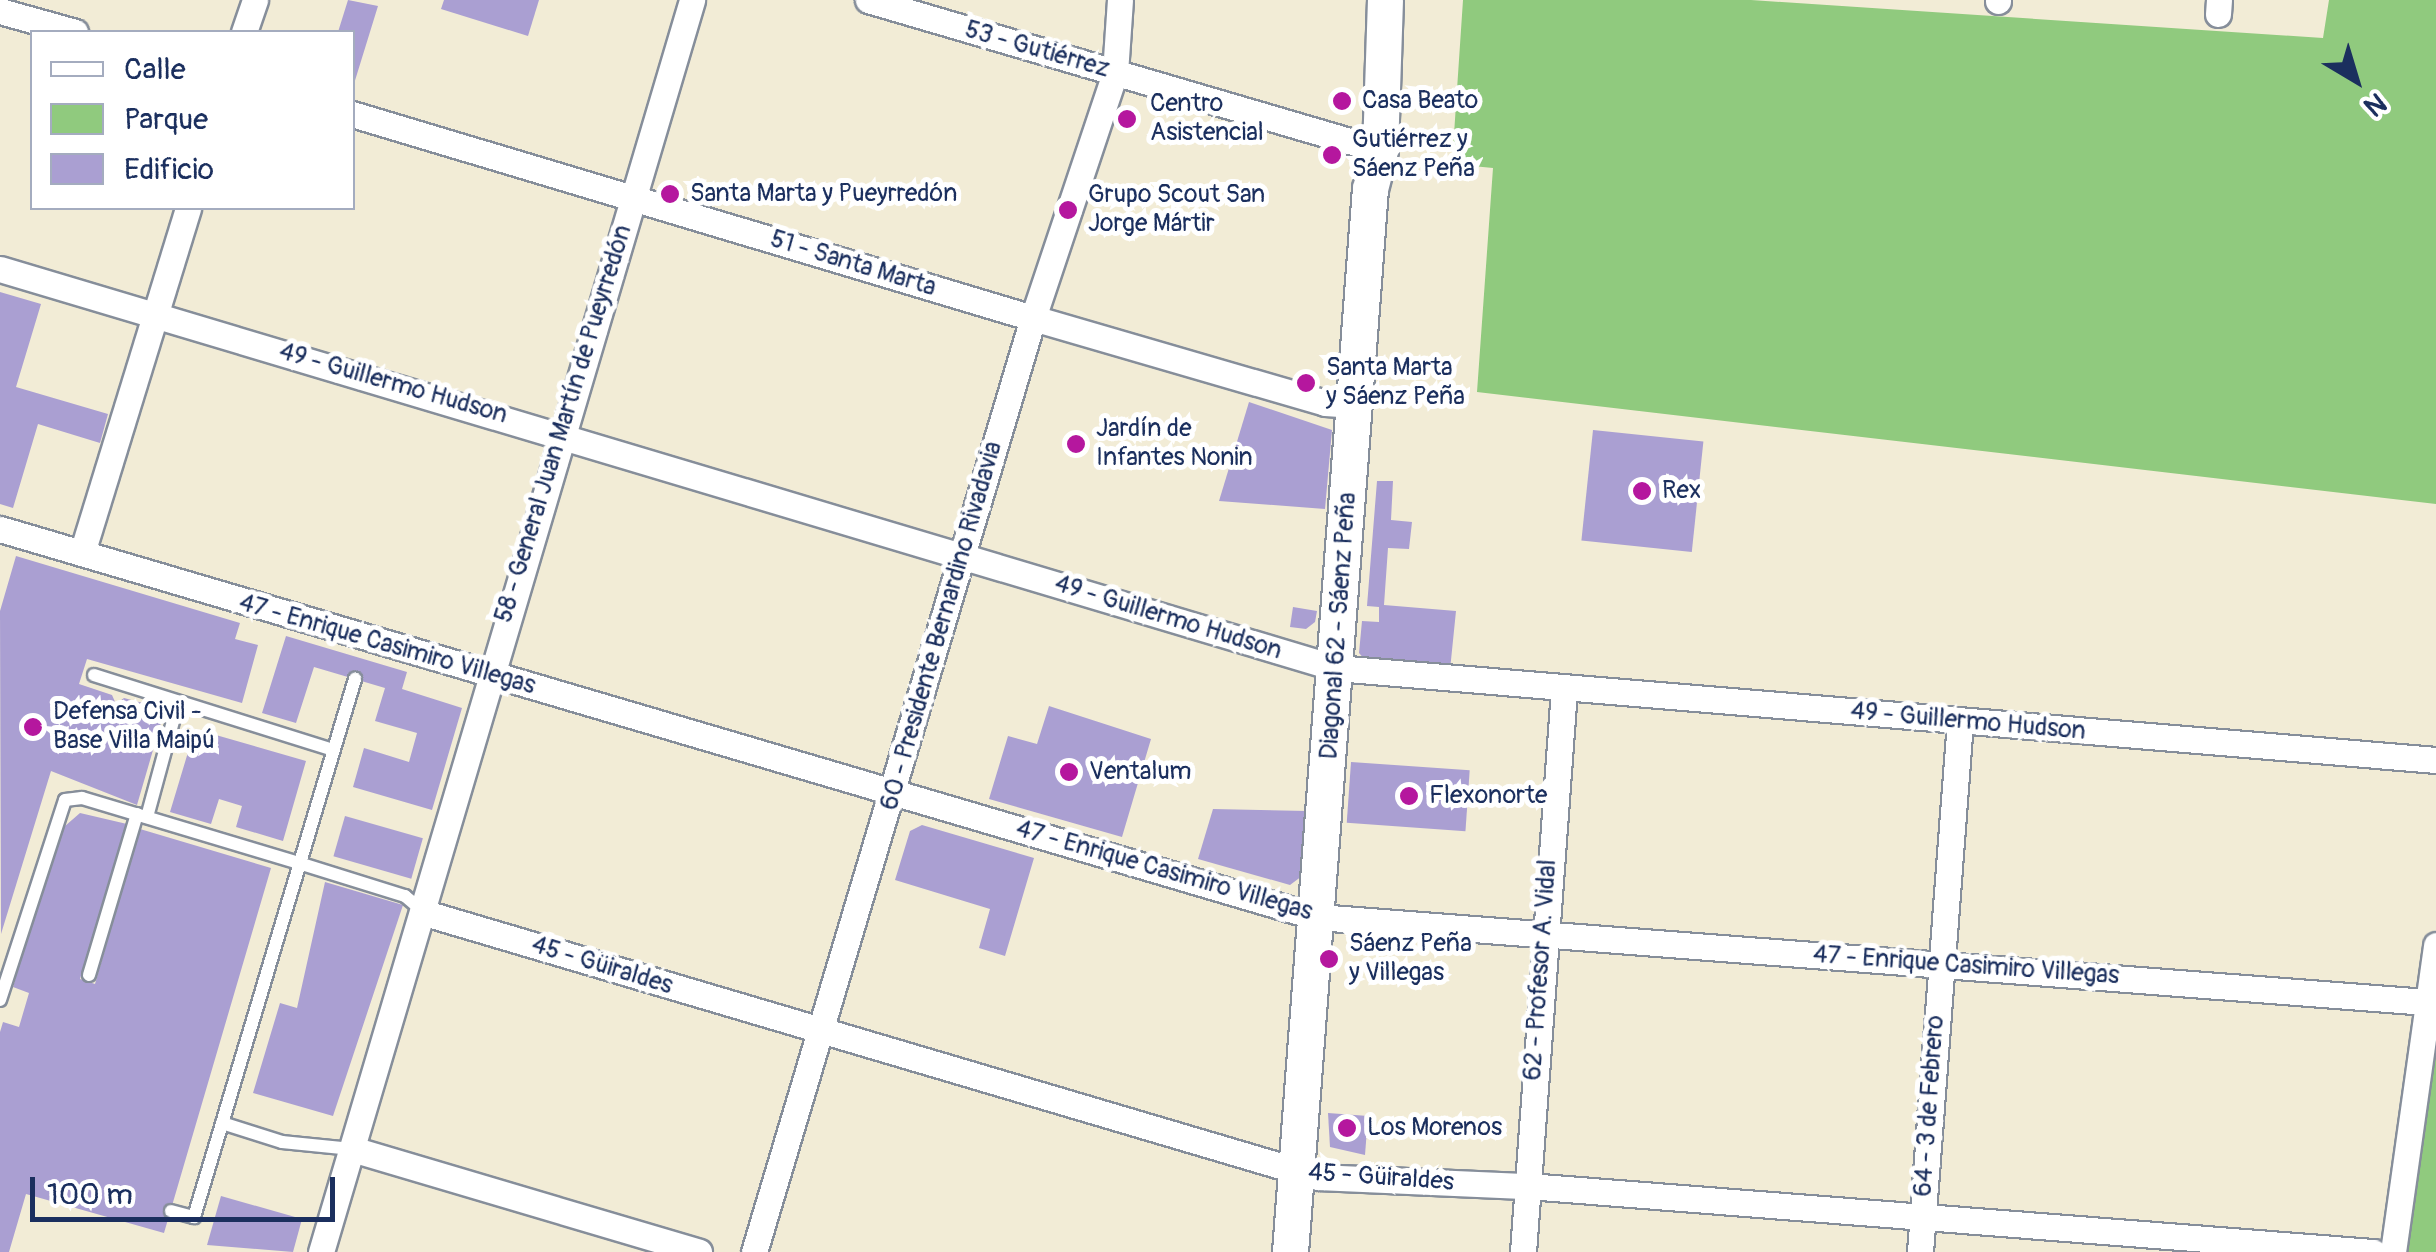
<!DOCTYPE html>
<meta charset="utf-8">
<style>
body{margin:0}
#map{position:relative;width:2436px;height:1252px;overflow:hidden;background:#f2ecd6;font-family:Pangolin,sans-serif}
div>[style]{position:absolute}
.green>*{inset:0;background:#90ca7e}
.building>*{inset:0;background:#aa9fd2;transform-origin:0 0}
.roads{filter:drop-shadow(2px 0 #868e9a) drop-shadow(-2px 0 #868e9a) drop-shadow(0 2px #868e9a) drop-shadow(0 -2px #868e9a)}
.lane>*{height:12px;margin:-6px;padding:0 6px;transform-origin:6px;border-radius:6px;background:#fff}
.street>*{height:25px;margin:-12.5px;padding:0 12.5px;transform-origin:12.5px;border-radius:12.5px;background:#fff}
.secondary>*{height:35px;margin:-17.5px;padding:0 17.5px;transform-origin:17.5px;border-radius:17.5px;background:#fff}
.dots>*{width:28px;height:28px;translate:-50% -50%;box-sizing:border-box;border:5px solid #fff;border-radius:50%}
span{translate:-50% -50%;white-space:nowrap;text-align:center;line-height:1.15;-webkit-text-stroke:10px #fff;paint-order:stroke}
.street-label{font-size:25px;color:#1b2f5e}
.poi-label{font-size:25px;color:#1b2f5e}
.left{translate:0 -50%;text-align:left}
.legend{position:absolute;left:30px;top:30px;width:325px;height:180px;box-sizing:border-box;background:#fff;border:2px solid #a4acbf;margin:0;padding:12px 18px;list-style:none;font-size:30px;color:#1b2f5e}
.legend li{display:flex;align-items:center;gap:20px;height:50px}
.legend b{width:50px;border:2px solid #a4acbf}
.north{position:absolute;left:2306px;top:30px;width:100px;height:100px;-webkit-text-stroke:8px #fff;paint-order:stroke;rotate:142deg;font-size:28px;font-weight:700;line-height:40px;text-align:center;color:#1b2f5e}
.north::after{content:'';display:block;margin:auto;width:35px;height:45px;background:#1b2f5e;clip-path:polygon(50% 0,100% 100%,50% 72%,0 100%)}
.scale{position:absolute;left:30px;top:1177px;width:305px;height:45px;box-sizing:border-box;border:5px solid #1b2f5e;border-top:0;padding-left:12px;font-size:30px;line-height:35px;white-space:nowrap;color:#1b2f5e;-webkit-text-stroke:8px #fff;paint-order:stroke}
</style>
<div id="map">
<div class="green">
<div style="clip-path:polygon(1463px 0,1751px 0,2323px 38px,2329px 0,2436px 0,2436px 504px,1477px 392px,1493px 168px,1452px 164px)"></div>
<div style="clip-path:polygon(2436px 1013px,2436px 1252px,2404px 1252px)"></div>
</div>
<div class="building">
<div style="clip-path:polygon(348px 0,378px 6px,353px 87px,352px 32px,338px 32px)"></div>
<div style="clip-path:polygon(444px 0,539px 0,528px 36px,441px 9px)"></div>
<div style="clip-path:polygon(0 292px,41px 304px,16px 387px,108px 414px,100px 443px,38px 424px,13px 508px,0 504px)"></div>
<div style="clip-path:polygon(1249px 402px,1332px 430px,1325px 509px,1219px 501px)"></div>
<div style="left:1593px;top:430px;width:111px;height:111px;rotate:6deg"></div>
<div style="clip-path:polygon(1377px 481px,1393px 481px,1391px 520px,1412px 522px,1409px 549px,1388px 548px,1384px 605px,1456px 611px,1450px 670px,1366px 661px,1359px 653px,1362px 621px,1379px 622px,1379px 607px,1367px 606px)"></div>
<div style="clip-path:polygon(16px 556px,240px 623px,235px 639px,258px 645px,242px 703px,87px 659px,79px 684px,112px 695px,116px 704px,124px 698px,165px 709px,137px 805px,51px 771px,1px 934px,0 611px)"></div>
<div style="clip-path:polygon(1293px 607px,1317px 611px,1315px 622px,1306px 629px,1290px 627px)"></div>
<div style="clip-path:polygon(286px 636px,407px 672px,402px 689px,462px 708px,432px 810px,353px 787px,364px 748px,409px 762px,417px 733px,375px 721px,385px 688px,314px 667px,296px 723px,262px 713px)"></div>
<div style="clip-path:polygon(1049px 706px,1151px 739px,1122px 837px,989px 799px,1008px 736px,1037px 744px)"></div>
<div style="clip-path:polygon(195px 729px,306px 761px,283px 841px,236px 827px,242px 806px,219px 799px,211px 824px,170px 812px)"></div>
<div style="left:1351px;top:762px;width:119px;height:61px;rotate:4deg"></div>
<div style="clip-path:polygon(1213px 809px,1307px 811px,1302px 876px,1290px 885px,1198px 859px)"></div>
<div style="clip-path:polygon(80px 813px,127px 824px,80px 979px,95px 984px,140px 829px,271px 868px,164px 1233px,26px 1194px,9px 1252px,0 1252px,0 1032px,3px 1022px,19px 1027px,29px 993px,13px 987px,57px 833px)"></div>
<div style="left:345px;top:816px;width:81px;height:42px;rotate:16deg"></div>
<div style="clip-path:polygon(922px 825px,1034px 858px,1005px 956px,979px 948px,990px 909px,895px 880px,910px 831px)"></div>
<div style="clip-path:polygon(325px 882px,403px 905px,333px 1116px,253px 1093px,280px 1003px,297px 1008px)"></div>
<div style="clip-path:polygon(1328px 1113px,1368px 1116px,1365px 1155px,1330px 1147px)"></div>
<div style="clip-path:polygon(221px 1196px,302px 1219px,293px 1252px,207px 1245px)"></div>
</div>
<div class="roads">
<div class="lane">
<div style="left:94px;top:675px;width:251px;rotate:17.4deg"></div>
<div style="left:147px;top:817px;width:118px;rotate:-74.8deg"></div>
<div style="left:89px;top:975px;width:168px;rotate:-73.4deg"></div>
<div style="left:0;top:1000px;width:210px;rotate:-72deg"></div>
<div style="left:65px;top:800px;width:17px;rotate:-7deg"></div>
<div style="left:82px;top:798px;width:230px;rotate:16.7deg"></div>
<div style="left:302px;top:864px;width:108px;rotate:17.3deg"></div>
<div style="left:405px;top:896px;width:23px;rotate:40deg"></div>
<div style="left:222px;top:1123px;width:63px;rotate:17.6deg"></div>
<div style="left:282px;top:1142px;width:70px;rotate:5.7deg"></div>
<div style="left:171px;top:1211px;width:24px;rotate:15deg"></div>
<div style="left:194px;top:1217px;width:562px;rotate:-73.34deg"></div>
</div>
<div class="street">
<div style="left:868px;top:0;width:534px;rotate:16.33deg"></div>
<div style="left:1998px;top:1px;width:1px;rotate:-90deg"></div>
<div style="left:0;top:11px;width:78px;rotate:15.6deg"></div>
<div style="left:2218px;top:14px;width:14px;rotate:-86deg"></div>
<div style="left:244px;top:32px;width:34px;rotate:-71deg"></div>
<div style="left:352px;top:114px;width:711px;rotate:16.68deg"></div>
<div style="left:1033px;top:318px;width:304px;rotate:16.2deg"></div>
<div style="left:1325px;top:403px;width:30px;rotate:4deg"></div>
<div style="left:0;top:269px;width:1394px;rotate:16.63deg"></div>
<div style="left:1336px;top:668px;width:1104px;rotate:4.78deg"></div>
<div style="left:0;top:529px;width:1373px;rotate:16.42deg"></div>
<div style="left:1317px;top:917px;width:1114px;rotate:4.38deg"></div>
<div style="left:82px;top:553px;width:361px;rotate:-72.9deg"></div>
<div style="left:425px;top:913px;width:931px;rotate:16.47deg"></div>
<div style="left:1318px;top:1177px;width:210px;rotate:2.5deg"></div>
<div style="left:1528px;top:1186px;width:848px;rotate:4.47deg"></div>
<div style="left:352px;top:1149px;width:362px;rotate:16.5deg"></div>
<div style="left:321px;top:1252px;width:1306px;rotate:-73.49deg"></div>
<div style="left:754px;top:1252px;width:975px;rotate:-73.37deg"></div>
<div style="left:1033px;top:318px;width:258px;rotate:-71.5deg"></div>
<div style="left:1115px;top:73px;width:73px;rotate:-86.1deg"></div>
<div style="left:1523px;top:1252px;width:564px;rotate:-85.83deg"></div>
<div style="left:1920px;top:1252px;width:533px;rotate:-85.69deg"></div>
<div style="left:2393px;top:1252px;width:310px;rotate:-82deg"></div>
</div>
<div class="secondary">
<div style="left:1290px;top:1252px;width:1066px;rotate:-85.7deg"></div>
<div style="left:1370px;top:189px;width:40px;rotate:-75.6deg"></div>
<div style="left:1380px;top:150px;width:150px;rotate:-88.1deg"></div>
</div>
</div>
<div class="dots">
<div style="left:1342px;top:101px;background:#b5179e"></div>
<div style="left:1127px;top:119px;background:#b5179e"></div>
<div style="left:1332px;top:155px;background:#b5179e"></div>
<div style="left:670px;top:194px;background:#b5179e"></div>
<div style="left:1068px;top:210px;background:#b5179e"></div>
<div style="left:1306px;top:383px;background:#b5179e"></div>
<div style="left:1076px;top:444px;background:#b5179e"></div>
<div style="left:1642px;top:491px;background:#b5179e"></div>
<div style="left:33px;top:727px;background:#b5179e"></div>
<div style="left:1069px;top:772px;background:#b5179e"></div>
<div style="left:1409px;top:796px;background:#b5179e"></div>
<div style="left:1329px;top:959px;background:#b5179e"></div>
<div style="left:1347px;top:1128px;background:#b5179e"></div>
</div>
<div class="street-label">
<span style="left:1037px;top:50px;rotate:16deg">53 - Gutiérrez</span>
<span style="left:853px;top:264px;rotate:17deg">51 - Santa Marta</span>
<span style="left:393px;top:384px;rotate:16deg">49 - Guillermo Hudson</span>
<span style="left:564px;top:424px;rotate:-73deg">58 - General Juan Martín de Pueyrredón</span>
<span style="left:1168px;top:618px;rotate:17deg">49 - Guillermo Hudson</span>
<span style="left:942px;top:626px;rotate:-74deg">60 - Presidente Bernardino Rivadavia</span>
<span style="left:1339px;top:626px;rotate:-86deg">Diagonal 62 - Sáenz Peña</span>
<span style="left:387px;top:645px;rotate:16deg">47 - Enrique Casimiro Villegas</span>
<span style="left:1968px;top:722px;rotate:5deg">49 - Guillermo Hudson</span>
<span style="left:1164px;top:871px;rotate:16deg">47 - Enrique Casimiro Villegas</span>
<span style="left:602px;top:966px;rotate:17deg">45 - Güiraldes</span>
<span style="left:1966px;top:966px;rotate:4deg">47 - Enrique Casimiro Villegas</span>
<span style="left:1541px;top:970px;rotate:-86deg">62 - Profesor A. Vidal</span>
<span style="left:1930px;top:1106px;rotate:-86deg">64 - 3 de Febrero</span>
<span style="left:1381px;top:1178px;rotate:4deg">45 - Güiraldes</span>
</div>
<div class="poi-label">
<span class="left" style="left:1362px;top:101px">Casa Beato</span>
<span class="left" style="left:1150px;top:119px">Centro<br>Asistencial</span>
<span class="left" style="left:1352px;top:155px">Gutiérrez y<br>Sáenz Peña</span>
<span class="left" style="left:690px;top:194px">Santa Marta y Pueyrredón</span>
<span class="left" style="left:1088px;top:210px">Grupo Scout San<br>Jorge Mártir</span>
<span class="left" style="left:1326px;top:383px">Santa Marta<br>y Sáenz Peña</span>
<span class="left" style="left:1096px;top:444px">Jardín de<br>Infantes Nonin</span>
<span class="left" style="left:1662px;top:491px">Rex</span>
<span class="left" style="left:53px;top:727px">Defensa Civil -<br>Base Villa Maipú</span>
<span class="left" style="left:1089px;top:772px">Ventalum</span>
<span class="left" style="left:1429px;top:796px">Flexonorte</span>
<span class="left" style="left:1349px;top:959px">Sáenz Peña<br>y Villegas</span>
<span class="left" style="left:1367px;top:1128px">Los Morenos</span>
</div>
<ul class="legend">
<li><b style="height:12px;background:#fff"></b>Calle</li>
<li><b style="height:28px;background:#90ca7e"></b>Parque</li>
<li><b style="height:28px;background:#aa9fd2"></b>Edificio</li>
</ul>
<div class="north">N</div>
<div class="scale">100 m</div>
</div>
